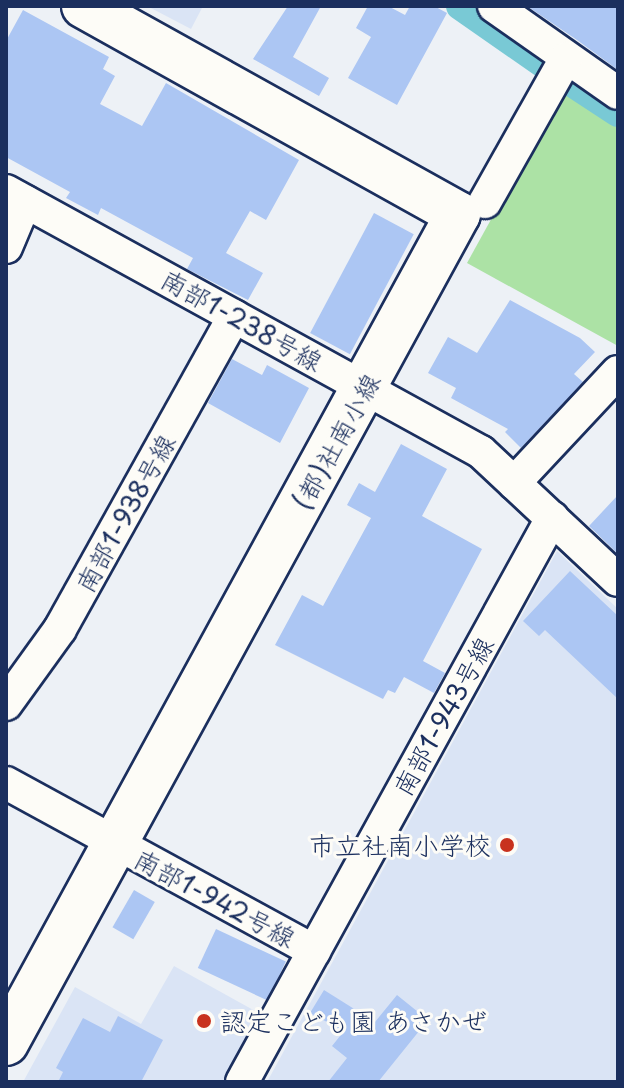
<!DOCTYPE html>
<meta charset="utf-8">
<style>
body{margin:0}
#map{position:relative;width:624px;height:1088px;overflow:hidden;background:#edf1f6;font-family:"Playpen Sans","Klee One",sans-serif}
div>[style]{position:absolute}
.built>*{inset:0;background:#dae4f5}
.green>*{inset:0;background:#ace2a5}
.canal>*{height:28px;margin:-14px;padding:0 14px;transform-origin:14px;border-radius:14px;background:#79c9d5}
.building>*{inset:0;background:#acc6f3;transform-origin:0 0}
.roads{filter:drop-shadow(2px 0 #1b2f5e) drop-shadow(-2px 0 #1b2f5e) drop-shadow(0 2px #1b2f5e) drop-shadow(0 -2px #1b2f5e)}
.street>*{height:32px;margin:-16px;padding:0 16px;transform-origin:16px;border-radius:16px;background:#fdfcf7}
.secondary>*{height:44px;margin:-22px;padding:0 22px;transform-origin:22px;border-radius:22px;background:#fdfcf7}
.dots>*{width:22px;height:22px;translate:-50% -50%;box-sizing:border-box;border:4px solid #fdfcf7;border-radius:50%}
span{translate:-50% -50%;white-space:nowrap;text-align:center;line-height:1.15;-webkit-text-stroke:6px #fdfcf7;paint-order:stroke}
.street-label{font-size:26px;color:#1b2f5e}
.poi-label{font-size:26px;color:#1b2f5e}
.right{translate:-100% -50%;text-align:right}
.left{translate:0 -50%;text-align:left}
.frame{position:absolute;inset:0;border:8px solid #1b2f5e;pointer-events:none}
</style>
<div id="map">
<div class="built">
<div style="clip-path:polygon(147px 6px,203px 6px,191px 29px)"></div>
<div style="clip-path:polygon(557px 551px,618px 609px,618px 1082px,267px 1082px)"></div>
<div style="clip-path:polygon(174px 966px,266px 1017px,230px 1082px,23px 1082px,75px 987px,141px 1024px)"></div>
</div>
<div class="green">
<div style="clip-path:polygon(565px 85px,618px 120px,618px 346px,467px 263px)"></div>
</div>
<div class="canal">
<div style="left:460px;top:6px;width:105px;rotate:34.9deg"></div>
<div style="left:566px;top:79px;width:62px;rotate:33.2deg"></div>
</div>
<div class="building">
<div style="clip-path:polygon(288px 6px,321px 6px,293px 57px,329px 78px,319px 96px,253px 59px)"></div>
<div style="clip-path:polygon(368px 6px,388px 6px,405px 15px,410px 6px,434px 6px,447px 13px,397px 105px,348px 78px,371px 37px,356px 28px)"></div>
<div style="clip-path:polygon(527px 6px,618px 6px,618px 70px,577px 40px)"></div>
<div style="clip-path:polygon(23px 10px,109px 57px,103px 69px,115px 76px,100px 104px,142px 126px,166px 83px,299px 160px,266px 220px,250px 211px,226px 253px,263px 273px,248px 300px,187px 269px,193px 258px,101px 208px,98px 215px,66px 198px,70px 192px,6px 157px,6px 41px)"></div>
<div style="left:374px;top:213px;width:45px;height:136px;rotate:28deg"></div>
<div style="clip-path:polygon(510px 300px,580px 338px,595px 352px,574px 374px,583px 382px,521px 448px,505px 432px,508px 429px,451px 398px,456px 388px,428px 373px,448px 337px,477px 353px)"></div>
<div style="clip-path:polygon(232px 359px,262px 375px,267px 365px,309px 388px,280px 443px,208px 403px)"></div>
<div style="clip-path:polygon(401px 444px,447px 469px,422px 516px,482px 549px,423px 661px,445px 673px,434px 693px,404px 677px,395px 693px,388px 690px,383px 699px,275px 645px,302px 595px,323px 606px,371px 518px,347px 505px,359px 483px,375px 492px)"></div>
<div style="clip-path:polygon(618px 495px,618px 554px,589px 526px)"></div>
<div style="clip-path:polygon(570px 571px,618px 616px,618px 699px,545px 630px,539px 636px,523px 621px)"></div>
<div style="left:134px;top:890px;width:24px;height:43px;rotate:30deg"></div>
<div style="left:216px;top:929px;width:77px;height:43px;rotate:25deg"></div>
<div style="clip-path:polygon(324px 990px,375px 1022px,397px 995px,428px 1020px,378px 1082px,328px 1082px,347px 1058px,332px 1046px,344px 1031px,310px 1013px)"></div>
<div style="clip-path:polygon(118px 1016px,163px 1040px,141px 1082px,58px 1082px,63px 1072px,56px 1068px,83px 1018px,110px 1032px)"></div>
</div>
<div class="roads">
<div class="street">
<div style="left:494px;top:6px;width:151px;rotate:35.1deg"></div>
<div style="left:6px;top:191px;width:542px;rotate:28.79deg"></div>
<div style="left:481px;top:452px;width:187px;rotate:43.1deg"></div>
<div style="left:485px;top:202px;width:165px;rotate:-60.6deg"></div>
<div style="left:6px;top:247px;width:49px;rotate:-67.1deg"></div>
<div style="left:514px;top:483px;width:152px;rotate:-46.9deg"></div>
<div style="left:6px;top:704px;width:92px;rotate:-54.2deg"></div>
<div style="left:60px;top:629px;width:358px;rotate:-60.9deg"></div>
<div style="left:6px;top:783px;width:351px;rotate:28.6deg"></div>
<div style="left:242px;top:1082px;width:644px;rotate:-61.2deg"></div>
</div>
<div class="secondary">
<div style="left:6px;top:1043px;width:944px;rotate:-61.4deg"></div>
<div style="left:458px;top:214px;width:428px;rotate:-150.9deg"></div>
</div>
</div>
<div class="dots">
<div style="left:507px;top:845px;background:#c8321e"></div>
<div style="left:204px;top:1021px;background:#c8321e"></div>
</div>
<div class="street-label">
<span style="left:242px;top:320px;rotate:29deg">南部1-238号線</span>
<span style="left:336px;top:441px;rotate:-61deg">(都)社南小線</span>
<span style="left:125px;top:513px;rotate:-61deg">南部1-938号線</span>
<span style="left:443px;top:716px;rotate:-61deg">南部1-943号線</span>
<span style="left:215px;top:898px;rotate:28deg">南部1-942号線</span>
</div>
<div class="poi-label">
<span class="right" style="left:491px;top:845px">市立社南小学校</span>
<span class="left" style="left:220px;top:1021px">認定こども園 あさかぜ</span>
</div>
<div class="frame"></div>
</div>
